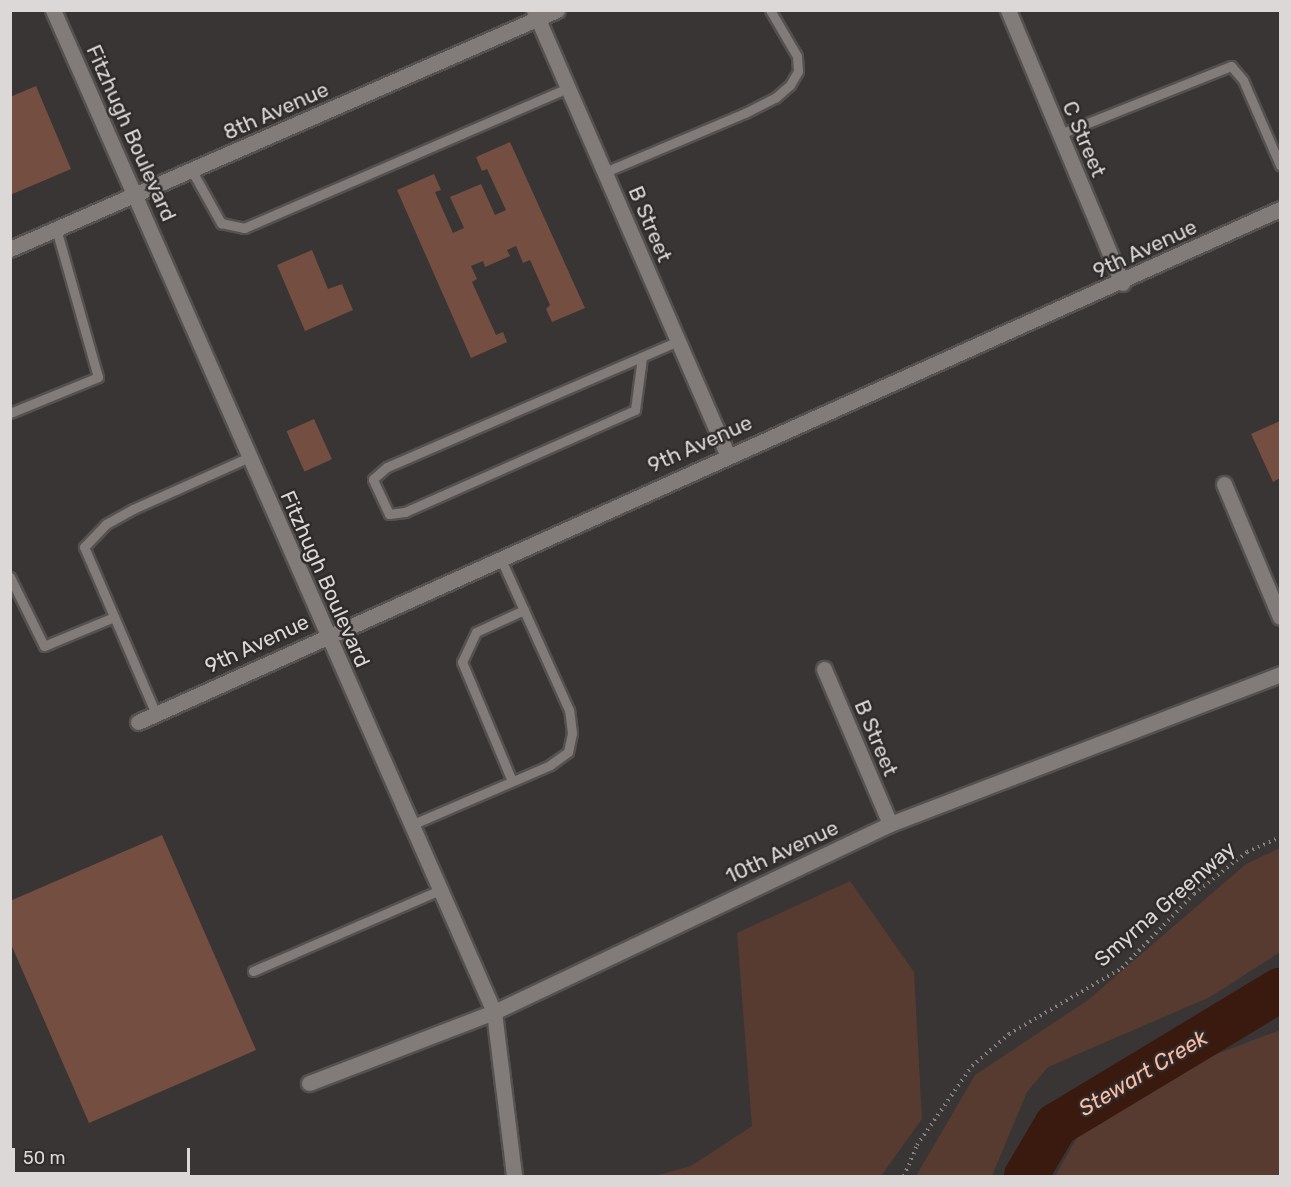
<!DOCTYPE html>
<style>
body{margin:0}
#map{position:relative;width:1291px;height:1187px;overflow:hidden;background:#393534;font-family:Rubik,sans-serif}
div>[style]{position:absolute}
.green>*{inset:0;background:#573a30}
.river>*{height:44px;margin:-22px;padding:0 22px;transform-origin:22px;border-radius:22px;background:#3a190e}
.building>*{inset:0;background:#744e41;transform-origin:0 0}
.path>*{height:4px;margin-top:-2px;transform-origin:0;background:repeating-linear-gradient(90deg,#878382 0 1.5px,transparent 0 6px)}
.roads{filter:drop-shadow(2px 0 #545150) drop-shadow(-2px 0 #545150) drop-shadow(0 2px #545150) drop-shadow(0 -2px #545150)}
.lane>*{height:9px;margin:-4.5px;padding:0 4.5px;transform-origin:4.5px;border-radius:4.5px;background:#817c7a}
.street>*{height:15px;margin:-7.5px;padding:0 7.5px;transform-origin:7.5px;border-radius:7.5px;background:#817c7a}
span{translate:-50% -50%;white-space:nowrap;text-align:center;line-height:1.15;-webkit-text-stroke:5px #2f2b2a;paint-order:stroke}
.street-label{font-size:21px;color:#dbd8d7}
.water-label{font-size:22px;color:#febaa3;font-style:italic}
.frame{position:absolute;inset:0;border:12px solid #dbd8d7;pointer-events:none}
.scale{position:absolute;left:12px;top:1148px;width:178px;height:27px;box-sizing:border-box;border:3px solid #dbd8d7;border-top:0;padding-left:8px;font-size:18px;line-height:21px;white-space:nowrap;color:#dbd8d7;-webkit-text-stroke:4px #2f2b2a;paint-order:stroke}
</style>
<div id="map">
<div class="green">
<div style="clip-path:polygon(1280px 848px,1280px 952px,1210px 997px,1048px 1067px,1027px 1092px,992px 1176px,916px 1176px,975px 1075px,1088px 1000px,1246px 864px)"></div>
<div style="clip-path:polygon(850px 881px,914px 972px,922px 1119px,881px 1176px,654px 1176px,691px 1166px,752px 1126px,737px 933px)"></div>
<div style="clip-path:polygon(1280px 1030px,1280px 1176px,1055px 1176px,1079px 1134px,1167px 1073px)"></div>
</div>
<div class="river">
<div style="left:1026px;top:1176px;width:59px;rotate:-59.5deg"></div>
<div style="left:1056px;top:1125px;width:262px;rotate:-31.1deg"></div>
</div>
<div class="building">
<div style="clip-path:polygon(36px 86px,71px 169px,10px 195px,10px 97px)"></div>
<div style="clip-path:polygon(510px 142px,585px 308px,552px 322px,546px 309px,550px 305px,530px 260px,523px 263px,516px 246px,507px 250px,510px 256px,485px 267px,483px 261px,471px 266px,477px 279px,472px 282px,496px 335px,503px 332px,507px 342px,471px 358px,397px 190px,434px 174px,441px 190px,435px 192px,453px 233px,464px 228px,450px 197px,481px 184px,495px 215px,506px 210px,487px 169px,482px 171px,476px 157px)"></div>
<div style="clip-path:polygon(312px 250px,328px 289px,342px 284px,353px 310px,305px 331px,277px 265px)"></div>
<div style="left:314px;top:419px;width:44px;height:30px;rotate:66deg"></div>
<div style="clip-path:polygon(1280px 421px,1280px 478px,1273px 482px,1251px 434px)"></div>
<div style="clip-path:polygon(162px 835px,256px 1050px,89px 1123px,10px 942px,10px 901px)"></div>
</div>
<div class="path">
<div style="left:904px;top:1176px;width:34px;rotate:-67deg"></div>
<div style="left:917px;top:1145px;width:96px;rotate:-55.2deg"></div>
<div style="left:972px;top:1066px;width:49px;rotate:-40.9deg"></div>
<div style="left:1009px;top:1034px;width:131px;rotate:-30.3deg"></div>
<div style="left:1122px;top:968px;width:103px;rotate:-45.8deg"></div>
<div style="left:1194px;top:894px;width:68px;rotate:-38.4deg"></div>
<div style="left:1247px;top:852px;width:36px;rotate:-24deg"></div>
</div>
<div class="roads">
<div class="lane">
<div style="left:1060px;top:134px;width:184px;rotate:-21.7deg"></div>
<div style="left:1231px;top:66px;width:18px;rotate:49deg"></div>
<div style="left:1243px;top:80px;width:93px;rotate:66.5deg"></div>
<div style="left:192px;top:171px;width:60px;rotate:60.9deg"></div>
<div style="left:221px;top:223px;width:24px;rotate:12deg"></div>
<div style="left:244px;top:228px;width:353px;rotate:-23.4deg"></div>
<div style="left:605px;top:172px;width:152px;rotate:-22.9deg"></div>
<div style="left:745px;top:113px;width:34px;rotate:-27deg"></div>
<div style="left:775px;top:98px;width:20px;rotate:-41deg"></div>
<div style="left:790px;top:85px;width:16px;rotate:-60deg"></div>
<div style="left:798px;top:71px;width:15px;rotate:-94deg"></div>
<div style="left:797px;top:56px;width:53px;rotate:-120.4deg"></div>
<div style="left:642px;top:357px;width:53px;rotate:97.5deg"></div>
<div style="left:635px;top:410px;width:252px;rotate:156.1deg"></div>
<div style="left:405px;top:512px;width:16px;rotate:173deg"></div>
<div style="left:389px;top:514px;width:38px;rotate:-115deg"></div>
<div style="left:373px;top:479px;width:18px;rotate:-41deg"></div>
<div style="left:387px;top:467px;width:317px;rotate:-23.4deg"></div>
<div style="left:10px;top:413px;width:95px;rotate:-22.2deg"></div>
<div style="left:98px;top:377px;width:154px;rotate:-105.8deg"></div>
<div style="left:10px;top:577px;width:77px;rotate:63.8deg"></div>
<div style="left:44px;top:646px;width:76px;rotate:-22.5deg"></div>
<div style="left:156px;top:714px;width:182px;rotate:-113.3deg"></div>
<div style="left:84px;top:547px;width:32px;rotate:-46deg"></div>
<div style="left:106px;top:524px;width:31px;rotate:-29deg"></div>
<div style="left:133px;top:509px;width:127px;rotate:-24.1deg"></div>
<div style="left:512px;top:781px;width:129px;rotate:-112.8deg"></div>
<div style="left:462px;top:662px;width:33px;rotate:-65deg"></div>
<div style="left:476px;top:632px;width:53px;rotate:-24.6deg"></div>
<div style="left:411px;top:825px;width:151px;rotate:-23.3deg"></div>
<div style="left:550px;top:765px;width:22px;rotate:-36deg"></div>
<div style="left:568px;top:752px;width:19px;rotate:-78deg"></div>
<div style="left:572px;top:733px;width:23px;rotate:-97deg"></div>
<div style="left:569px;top:710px;width:168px;rotate:-114.3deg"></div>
<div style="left:253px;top:971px;width:204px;rotate:-23.4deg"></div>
</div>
<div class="street">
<div style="left:53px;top:10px;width:1095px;rotate:66.24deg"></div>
<div style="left:494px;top:1012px;width:165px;rotate:83deg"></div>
<div style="left:534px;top:10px;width:484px;rotate:66.5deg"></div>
<div style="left:1008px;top:10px;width:296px;rotate:67.3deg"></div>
<div style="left:10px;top:249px;width:597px;rotate:-23.6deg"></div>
<div style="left:1224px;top:484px;width:144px;rotate:67.2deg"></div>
<div style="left:824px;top:669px;width:168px;rotate:66.9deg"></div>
<div style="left:138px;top:722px;width:1252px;rotate:-24.19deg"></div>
<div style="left:309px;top:1083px;width:198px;rotate:-21deg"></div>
<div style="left:494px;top:1012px;width:438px;rotate:-25.4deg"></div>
<div style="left:890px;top:824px;width:418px;rotate:-21deg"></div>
</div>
</div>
<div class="street-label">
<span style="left:276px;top:111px;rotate:-24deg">8th Avenue</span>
<span style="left:131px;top:133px;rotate:66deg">Fitzhugh Boulevard</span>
<span style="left:1084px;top:139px;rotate:67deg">C Street</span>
<span style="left:650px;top:224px;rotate:67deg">B Street</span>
<span style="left:1145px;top:249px;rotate:-25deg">9th Avenue</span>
<span style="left:700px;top:444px;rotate:-24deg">9th Avenue</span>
<span style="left:325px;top:579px;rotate:66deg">Fitzhugh Boulevard</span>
<span style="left:257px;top:644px;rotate:-25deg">9th Avenue</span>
<span style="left:876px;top:738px;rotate:67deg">B Street</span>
<span style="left:782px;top:852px;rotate:-25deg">10th Avenue</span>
<span style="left:1165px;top:904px;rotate:-41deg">Smyrna Greenway</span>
</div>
<div class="water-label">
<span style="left:1143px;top:1073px;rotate:-31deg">Stewart Creek</span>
</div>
<div class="frame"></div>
<div class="scale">50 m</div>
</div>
